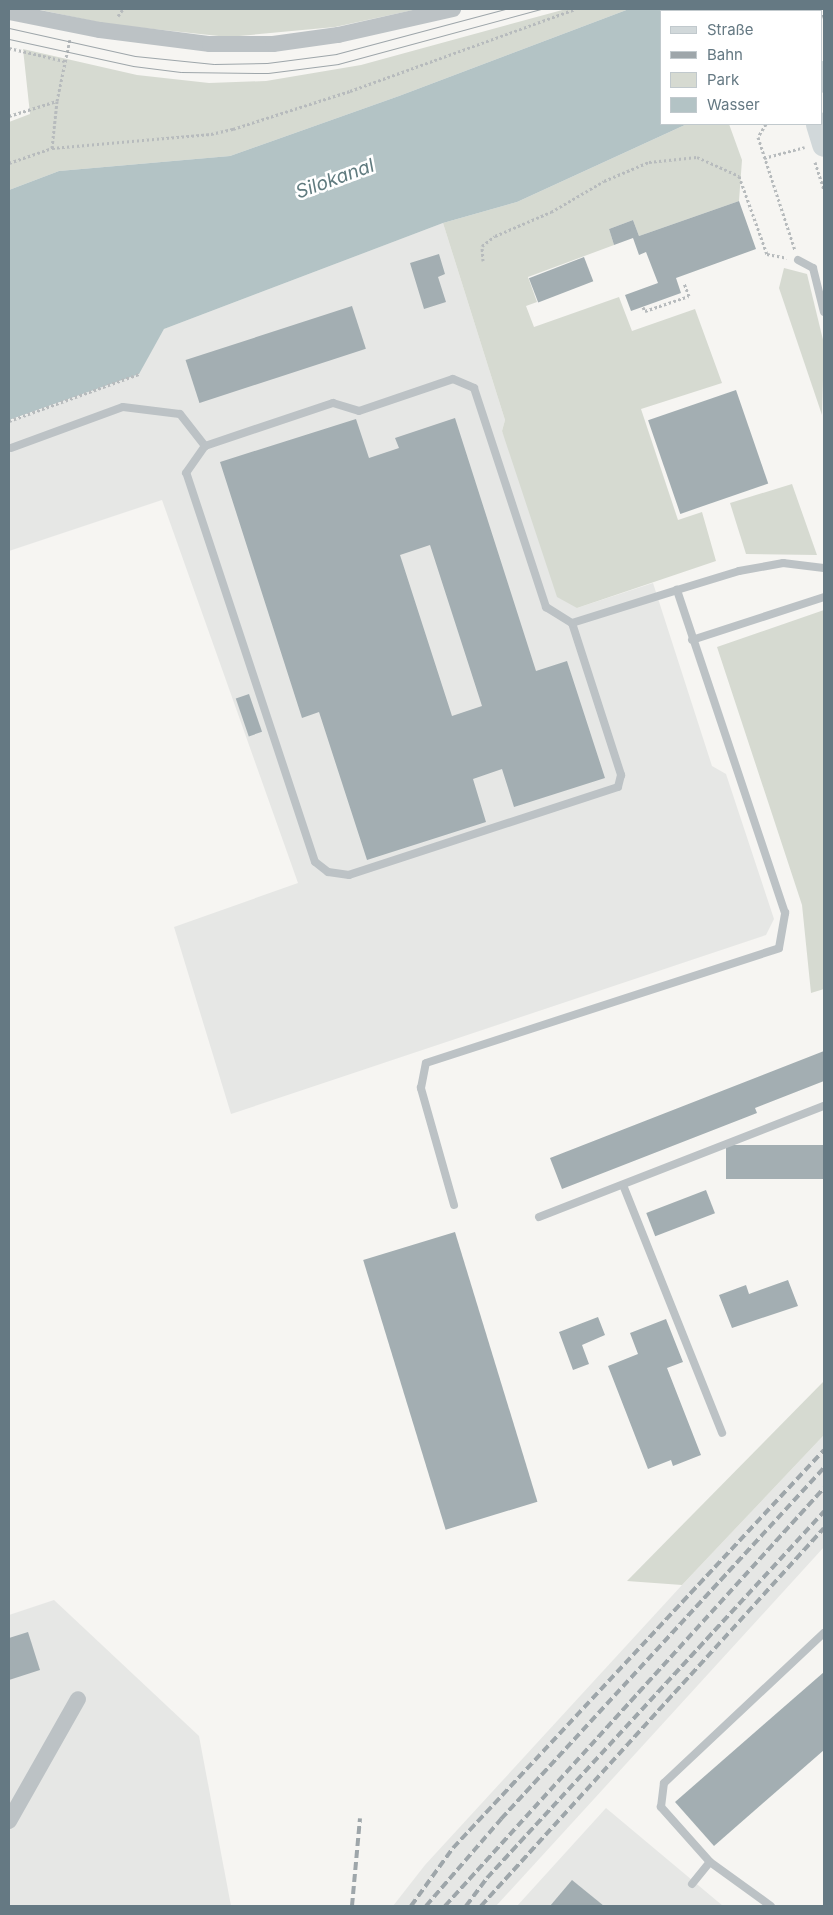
<!DOCTYPE html>
<meta charset="utf-8">
<style>
body{margin:0}
#map{position:relative;width:833px;height:1915px;overflow:hidden;background:#f6f5f2;font-family:Inter,sans-serif}
div>[style]{position:absolute}
.built>*{inset:0;background:#e6e7e5}
.green>*{inset:0;background:#d6dad1}
.water>*{inset:0;background:#b3c3c5}
.pier>*{inset:0;background:#f6f5f2}
.building>*{inset:0;background:#a3aeb2;transform-origin:0 0}
.path>*{height:3px;margin-top:-1.5px;transform-origin:0;background:repeating-linear-gradient(90deg,#b7bbbd 0 2.5px,transparent 0 5px)}
.lane>*{height:8px;margin:-4px;padding:0 4px;transform-origin:4px;border-radius:4px;background:#bcc2c5}
.street>*{height:16px;margin:-8px;padding:0 8px;transform-origin:8px;border-radius:8px;background:#bcc2c5}
.primary>*{height:25px;margin:-12.5px;padding:0 12.5px;transform-origin:12.5px;border-radius:12.5px;background:#d1d8da}
.tram>*{height:1px;margin:-0.5px;padding:0 0.5px;transform-origin:0.5px;border-radius:0.5px;background:#9ea6aa}
.rail>*{height:4px;margin-top:-2px;transform-origin:0;background:repeating-linear-gradient(90deg,#9ea6aa 0 8px,transparent 0 12px)}
span{translate:-50% -50%;white-space:nowrap;text-align:center;line-height:1.15;-webkit-text-stroke:5px #fff;paint-order:stroke}
.water-label{font-size:19px;color:#607b7f;font-style:italic}
.frame{position:absolute;inset:0;border:10px solid #657983;pointer-events:none}
.legend{position:absolute;left:660px;top:10px;width:162px;height:115px;box-sizing:border-box;background:#fff;border:1px solid #c1c9cd;margin:0;padding:6px 9px;list-style:none;font-size:15px;color:#657983}
.legend li{display:flex;align-items:center;gap:10px;height:25px}
.legend b{width:25px;border:1px solid #c1c9cd}
</style>
<div id="map">
<div class="built">
<div style="clip-path:polygon(443px 223px,505px 420px,502px 431px,577px 608px,653px 583px,712px 766px,726px 774px,774px 919px,766px 935px,231px 1114px,174px 927px,298px 883px,162px 500px,9px 551px,9px 421px,138px 374px,164px 329px)"></div>
<div style="clip-path:polygon(824px 1435px,824px 1547px,594px 1799px,496px 1906px,393px 1906px,425px 1865px,682px 1585px)"></div>
<div style="clip-path:polygon(54px 1600px,199px 1736px,231px 1906px,9px 1906px,9px 1615px)"></div>
<div style="clip-path:polygon(606px 1808px,723px 1906px,517px 1906px)"></div>
</div>
<div class="green">
<div style="clip-path:polygon(36px 9px,418px 9px,335px 27px,228px 37px,107px 24px)"></div>
<div style="clip-path:polygon(566px 9px,629px 9px,399px 96px,230px 156px,59px 171px,9px 190px,9px 122px,30px 114px,23px 49px,137px 75px,209px 83px,266px 81px,361px 65px)"></div>
<div style="clip-path:polygon(687px 124px,729px 124px,742px 160px,739px 201px,639px 236px,633px 220px,609px 229px,614px 245px,528px 277px,537px 302px,526px 306px,534px 327px,619px 297px,632px 331px,695px 309px,722px 383px,641px 409px,678px 520px,702px 512px,716px 561px,577px 608px,557px 597px,502px 431px,505px 420px,443px 223px,517px 202px)"></div>
<div style="clip-path:polygon(784px 268px,807px 274px,824px 344px,822px 415px,779px 288px)"></div>
<div style="clip-path:polygon(792px 484px,817px 555px,746px 554px,730px 503px)"></div>
<div style="clip-path:polygon(824px 610px,824px 989px,811px 993px,802px 905px,717px 647px)"></div>
<div style="clip-path:polygon(824px 1381px,824px 1435px,682px 1585px,627px 1581px)"></div>
</div>
<div class="water">
<div style="clip-path:polygon(629px 9px,824px 9px,662px 11px,662px 124px,687px 124px,517px 202px,443px 223px,164px 329px,139px 374px,9px 420px,9px 190px,59px 171px,230px 156px,399px 96px)"></div>
</div>
<div class="pier">
<div style="clip-path:polygon(754px 9px,824px 9px,824px 70px,822px 71px,822px 11px)"></div>
</div>
<div class="building">
<div style="clip-path:polygon(739px 201px,756px 249px,676px 278px,681px 293px,631px 311px,625px 295px,658px 283px,646px 252px,639px 255px,633px 238px,614px 245px,609px 229px,633px 220px,639px 236px)"></div>
<div style="clip-path:polygon(439px 254px,445px 274px,438px 277px,446px 302px,424px 309px,410px 263px)"></div>
<div style="left:584px;top:257px;width:26px;height:59px;rotate:69deg"></div>
<div style="left:352px;top:306px;width:45px;height:175px;rotate:72deg"></div>
<div style="left:736px;top:390px;width:99px;height:93px;rotate:71deg"></div>
<div style="clip-path:polygon(evenodd,455px 418px,536px 671px,567px 661px,605px 778px,514px 807px,502px 769px,473px 779px,486px 822px,367px 860px,319px 712px,302px 718px,220px 462px,356px 419px,369px 458px,399px 448px,395px 438px,455px 418px,430px 545px,482px 706px,452px 716px,400px 555px,430px 545px)"></div>
<div style="left:249px;top:694px;width:40px;height:14px;rotate:71deg"></div>
<div style="clip-path:polygon(824px 1051px,824px 1081px,755px 1108px,757px 1113px,562px 1189px,550px 1158px)"></div>
<div style="left:824px;top:1145px;width:34px;height:98px;rotate:90deg"></div>
<div style="left:706px;top:1190px;width:25px;height:64px;rotate:69deg"></div>
<div style="left:455px;top:1232px;width:282px;height:96px;rotate:73deg"></div>
<div style="clip-path:polygon(788px 1280px,798px 1306px,732px 1328px,719px 1295px,746px 1285px,749px 1294px)"></div>
<div style="clip-path:polygon(598px 1317px,605px 1335px,582px 1345px,589px 1364px,573px 1370px,559px 1332px)"></div>
<div style="clip-path:polygon(666px 1319px,683px 1362px,667px 1368px,701px 1455px,673px 1466px,671px 1460px,648px 1469px,608px 1366px,638px 1354px,630px 1333px)"></div>
<div style="clip-path:polygon(28px 1632px,40px 1670px,9px 1680px,9px 1638px)"></div>
<div style="clip-path:polygon(824px 1672px,824px 1750px,714px 1846px,675px 1802px)"></div>
<div style="clip-path:polygon(572px 1880px,604px 1906px,550px 1906px)"></div>
</div>
<div class="path">
<div style="left:118px;top:16px;width:9px;rotate:-54deg"></div>
<div style="left:9px;top:48px;width:57px;rotate:13.1deg"></div>
<div style="left:9px;top:116px;width:50px;rotate:-17.4deg"></div>
<div style="left:766px;top:124px;width:15px;rotate:122deg"></div>
<div style="left:758px;top:137px;width:119px;rotate:71.9deg"></div>
<div style="left:52px;top:148px;width:47px;rotate:-83.9deg"></div>
<div style="left:57px;top:101px;width:63px;rotate:-78.2deg"></div>
<div style="left:764px;top:158px;width:42px;rotate:-15deg"></div>
<div style="left:815px;top:162px;width:29px;rotate:72deg"></div>
<div style="left:9px;top:163px;width:46px;rotate:-19.2deg"></div>
<div style="left:52px;top:148px;width:160px;rotate:-5deg"></div>
<div style="left:211px;top:134px;width:23px;rotate:-13deg"></div>
<div style="left:233px;top:129px;width:123px;rotate:-18deg"></div>
<div style="left:350px;top:91px;width:239px;rotate:-20deg"></div>
<div style="left:483px;top:261px;width:15px;rotate:-94deg"></div>
<div style="left:482px;top:246px;width:16px;rotate:-38deg"></div>
<div style="left:495px;top:236px;width:61px;rotate:-23.2deg"></div>
<div style="left:551px;top:212px;width:61px;rotate:-30.3deg"></div>
<div style="left:604px;top:181px;width:49px;rotate:-22.9deg"></div>
<div style="left:649px;top:162px;width:48px;rotate:-5.9deg"></div>
<div style="left:697px;top:157px;width:46px;rotate:24.3deg"></div>
<div style="left:739px;top:176px;width:83px;rotate:70.3deg"></div>
<div style="left:767px;top:254px;width:20px;rotate:11deg"></div>
<div style="left:643px;top:307px;width:4px;rotate:63deg"></div>
<div style="left:645px;top:311px;width:46px;rotate:-18.8deg"></div>
<div style="left:689px;top:296px;width:14px;rotate:-111deg"></div>
<div style="left:9px;top:421px;width:138px;rotate:-19.9deg"></div>
</div>
<div class="lane">
<div style="left:798px;top:260px;width:17px;rotate:28deg"></div>
<div style="left:813px;top:268px;width:45px;rotate:76deg"></div>
<div style="left:11px;top:448px;width:119px;rotate:-20.1deg"></div>
<div style="left:123px;top:407px;width:57px;rotate:7deg"></div>
<div style="left:180px;top:414px;width:41px;rotate:52deg"></div>
<div style="left:572px;top:623px;width:160px;rotate:72.1deg"></div>
<div style="left:621px;top:775px;width:12px;rotate:104deg"></div>
<div style="left:618px;top:787px;width:283px;rotate:161.9deg"></div>
<div style="left:349px;top:875px;width:21px;rotate:-172deg"></div>
<div style="left:328px;top:872px;width:16px;rotate:-142deg"></div>
<div style="left:315px;top:862px;width:410px;rotate:-108.3deg"></div>
<div style="left:186px;top:473px;width:33px;rotate:-55deg"></div>
<div style="left:205px;top:446px;width:135px;rotate:-18.6deg"></div>
<div style="left:333px;top:403px;width:27px;rotate:17deg"></div>
<div style="left:359px;top:411px;width:99px;rotate:-18.8deg"></div>
<div style="left:453px;top:379px;width:23px;rotate:23deg"></div>
<div style="left:474px;top:388px;width:231px;rotate:71.8deg"></div>
<div style="left:546px;top:607px;width:31px;rotate:32deg"></div>
<div style="left:572px;top:623px;width:110px;rotate:-17.4deg"></div>
<div style="left:692px;top:640px;width:139px;rotate:-18deg"></div>
<div style="left:623px;top:1185px;width:267px;rotate:68.2deg"></div>
<div style="left:454px;top:1205px;width:122px;rotate:-105.8deg"></div>
<div style="left:421px;top:1088px;width:25px;rotate:-79deg"></div>
<div style="left:426px;top:1063px;width:371px;rotate:-18deg"></div>
<div style="left:779px;top:948px;width:36px;rotate:-80deg"></div>
<div style="left:785px;top:913px;width:341px;rotate:-108.5deg"></div>
<div style="left:677px;top:590px;width:65px;rotate:-17deg"></div>
<div style="left:739px;top:571px;width:45px;rotate:-10.3deg"></div>
<div style="left:783px;top:563px;width:41px;rotate:7deg"></div>
<div style="left:539px;top:1217px;width:306px;rotate:-21.3deg"></div>
<div style="left:710px;top:1862px;width:75px;rotate:35.8deg"></div>
<div style="left:692px;top:1884px;width:28px;rotate:-51deg"></div>
<div style="left:710px;top:1862px;width:74px;rotate:-131.7deg"></div>
<div style="left:661px;top:1807px;width:24px;rotate:-83deg"></div>
<div style="left:664px;top:1783px;width:219px;rotate:-43.2deg"></div>
</div>
<div class="street">
<div style="left:9px;top:12px;width:93px;rotate:11.2deg"></div>
<div style="left:100px;top:30px;width:111px;rotate:7.3deg"></div>
<div style="left:210px;top:44px;width:63px"></div>
<div style="left:273px;top:44px;width:66px;rotate:-7.9deg"></div>
<div style="left:338px;top:35px;width:118px;rotate:-12.7deg"></div>
<div style="left:9px;top:1821px;width:140px;rotate:-60.5deg"></div>
</div>
<div class="primary">
<div style="left:778px;top:9px;width:2px;rotate:63deg"></div>
<div style="left:799px;top:9px;width:2px;rotate:63deg"></div>
<div style="left:822px;top:73px;width:7px;rotate:74deg"></div>
<div style="left:818px;top:124px;width:21px;rotate:73deg"></div>
</div>
<div class="tram">
<div style="left:822px;top:15px;width:7px;rotate:74deg"></div>
<div style="left:9px;top:28px;width:129px;rotate:12.5deg"></div>
<div style="left:135px;top:56px;width:79px;rotate:5.8deg"></div>
<div style="left:214px;top:64px;width:53px;rotate:-1.1deg"></div>
<div style="left:267px;top:63px;width:70px;rotate:-7.4deg"></div>
<div style="left:336px;top:54px;width:175px;rotate:-14.9deg"></div>
<div style="left:9px;top:39px;width:127px;rotate:12.3deg"></div>
<div style="left:133px;top:66px;width:48px;rotate:7.1deg"></div>
<div style="left:181px;top:72px;width:87px;rotate:0.7deg"></div>
<div style="left:268px;top:73px;width:71px;rotate:-7.3deg"></div>
<div style="left:338px;top:64px;width:210px;rotate:-15.2deg"></div>
</div>
<div class="rail">
<div style="left:352px;top:1906px;width:88px;rotate:-84.8deg"></div>
<div style="left:411px;top:1906px;width:72px;rotate:-54.1deg"></div>
<div style="left:453px;top:1848px;width:544px;rotate:-47.01deg"></div>
<div style="left:426px;top:1906px;width:115px;rotate:-49.2deg"></div>
<div style="left:501px;top:1819px;width:477px;rotate:-47.4deg"></div>
<div style="left:445px;top:1906px;width:564px;rotate:-47.8deg"></div>
<div style="left:466px;top:1906px;width:35px;rotate:-53deg"></div>
<div style="left:487px;top:1878px;width:498px;rotate:-47.4deg"></div>
<div style="left:481px;top:1906px;width:510px;rotate:-47.78deg"></div>
</div>
<div class="water-label">
<span style="left:335px;top:179px;rotate:-20deg">Silokanal</span>
</div>
<div class="frame"></div>
<ul class="legend">
<li><b style="height:6px;background:#d1d8da"></b>Straße</li>
<li><b style="height:6px;background:#9ea6aa"></b>Bahn</li>
<li><b style="height:14px;background:#d6dad1"></b>Park</li>
<li><b style="height:14px;background:#b3c3c5"></b>Wasser</li>
</ul>
</div>
